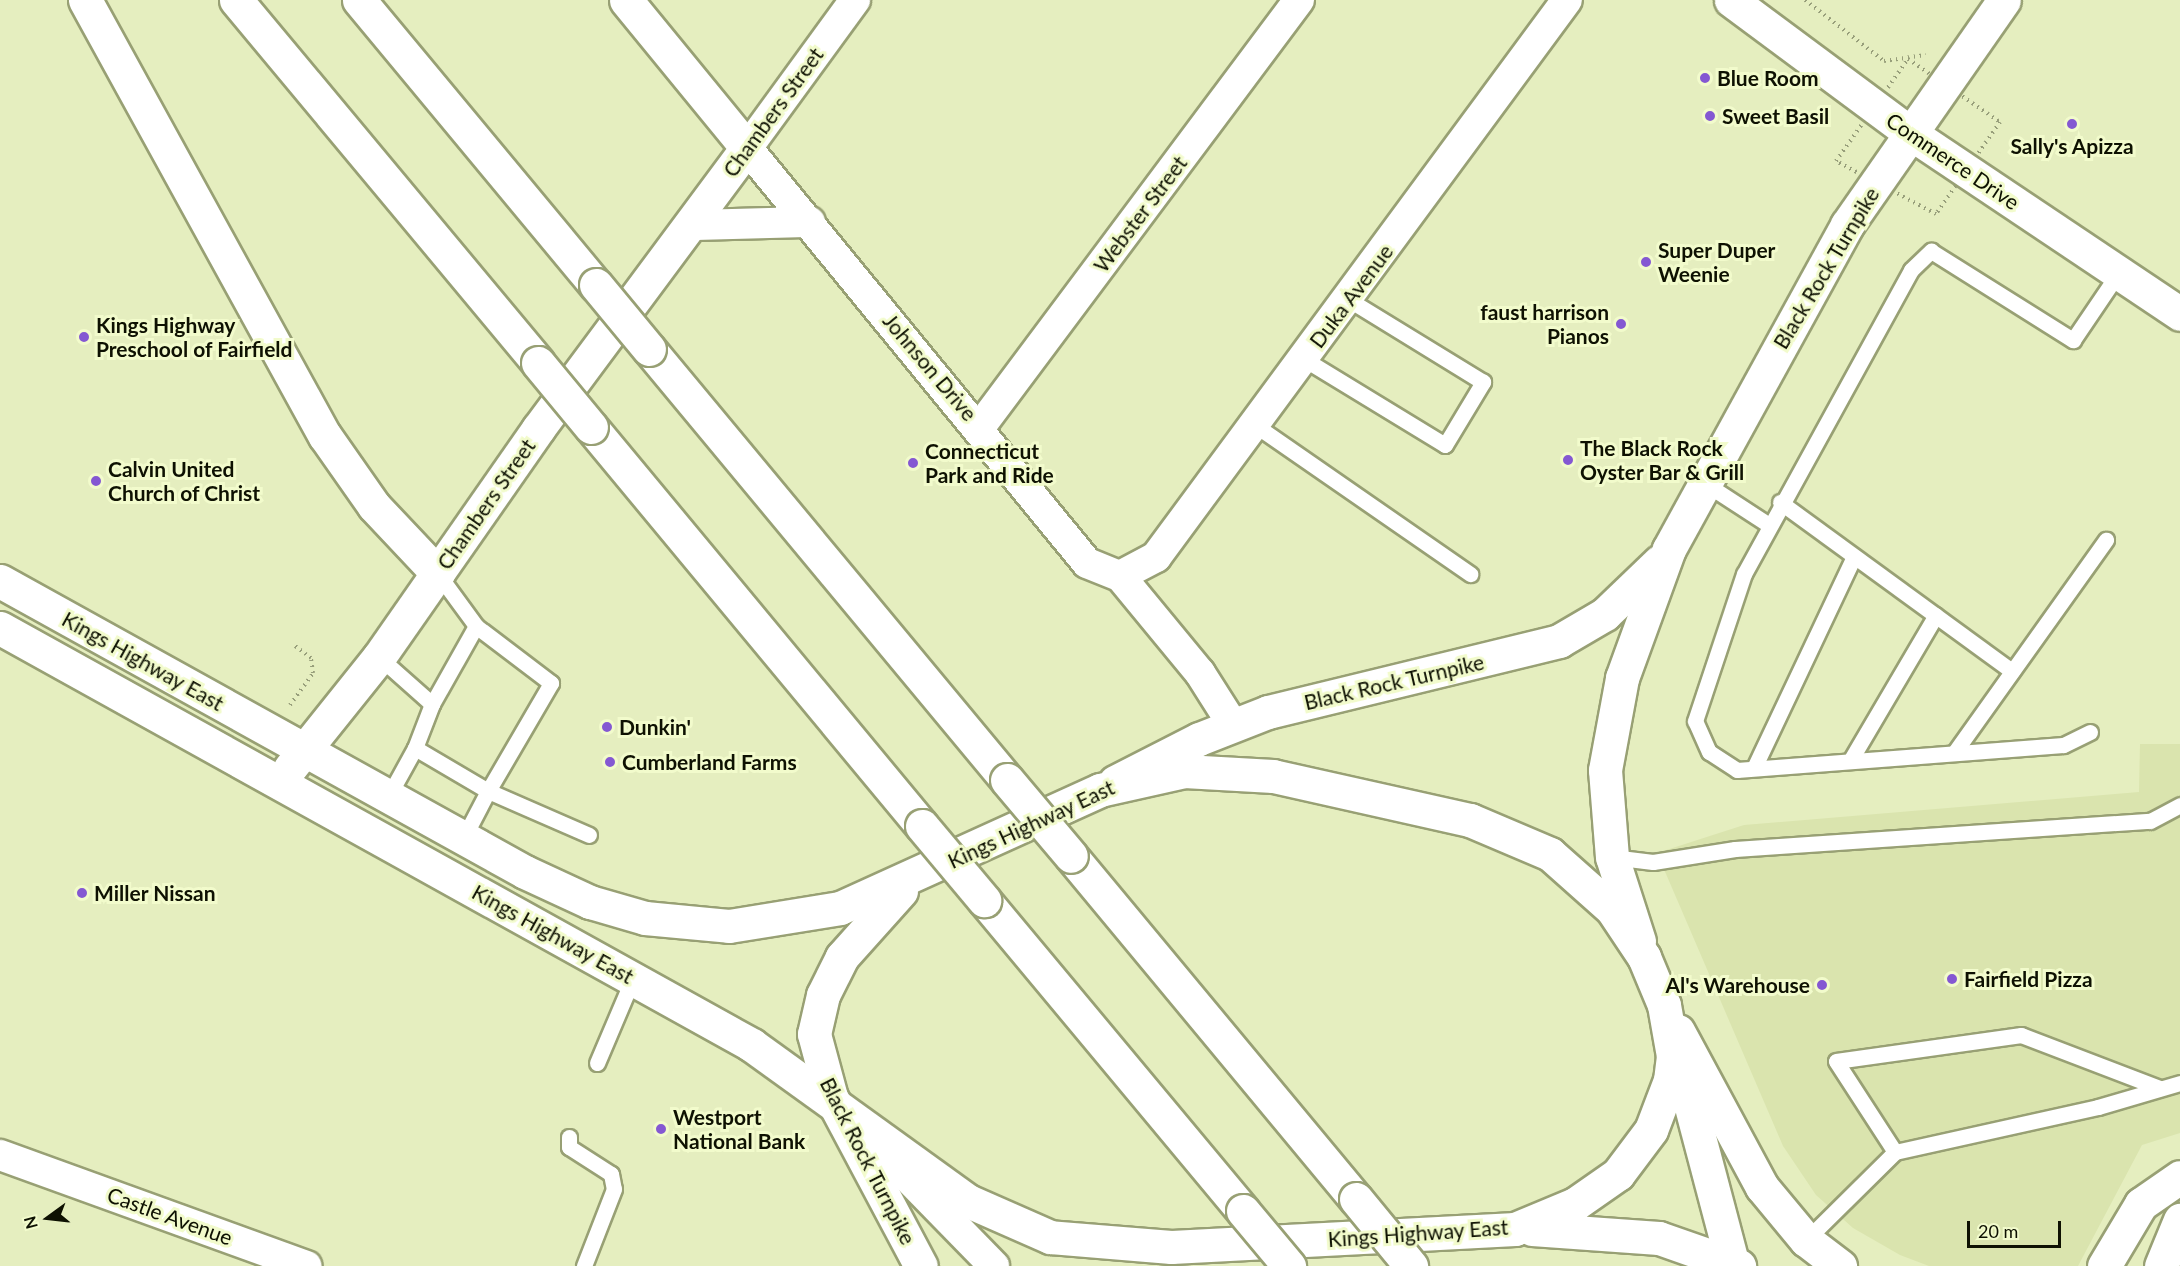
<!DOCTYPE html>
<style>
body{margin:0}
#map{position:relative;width:2180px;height:1266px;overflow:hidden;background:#e5eebf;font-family:Lato,sans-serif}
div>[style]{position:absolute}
.built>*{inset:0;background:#dae4ae}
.path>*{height:4px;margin-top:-2px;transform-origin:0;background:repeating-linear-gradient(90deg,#979e7a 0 1.5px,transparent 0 6px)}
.roads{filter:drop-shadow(2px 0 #98a074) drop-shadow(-2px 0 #98a074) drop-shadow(0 2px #98a074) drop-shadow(0 -2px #98a074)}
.lane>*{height:15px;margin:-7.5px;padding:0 7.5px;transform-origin:7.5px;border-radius:7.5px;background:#fff}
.street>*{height:30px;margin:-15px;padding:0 15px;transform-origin:15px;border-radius:15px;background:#fff}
.secondary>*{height:33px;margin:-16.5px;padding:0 16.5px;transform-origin:16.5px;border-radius:16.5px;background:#fff}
.primary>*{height:33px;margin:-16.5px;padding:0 16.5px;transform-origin:16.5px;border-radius:16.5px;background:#fff}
.highway>*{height:33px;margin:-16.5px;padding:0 16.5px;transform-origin:16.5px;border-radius:16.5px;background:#fff}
.bridges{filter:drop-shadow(2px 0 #98a074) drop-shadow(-2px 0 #98a074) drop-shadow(0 2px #98a074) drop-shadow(0 -2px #98a074)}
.highway-bridge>*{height:33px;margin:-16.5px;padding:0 16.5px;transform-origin:16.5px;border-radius:16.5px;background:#fff}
.dots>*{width:16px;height:16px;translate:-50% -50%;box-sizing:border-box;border:3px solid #f2fbcc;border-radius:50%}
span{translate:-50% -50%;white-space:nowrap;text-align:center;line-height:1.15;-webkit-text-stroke:6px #f2fbcc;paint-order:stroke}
.poi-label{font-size:21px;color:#0e1102;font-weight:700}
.left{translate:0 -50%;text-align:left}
.right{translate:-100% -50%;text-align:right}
.street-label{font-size:21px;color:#0e1102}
.north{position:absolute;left:18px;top:1188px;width:60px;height:60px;-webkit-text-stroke:4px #f2fbcc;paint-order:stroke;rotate:255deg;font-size:16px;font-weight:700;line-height:24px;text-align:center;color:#0e1102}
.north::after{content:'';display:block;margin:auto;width:21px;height:27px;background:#0e1102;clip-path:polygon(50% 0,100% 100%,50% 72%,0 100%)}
.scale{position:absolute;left:1967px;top:1221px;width:94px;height:27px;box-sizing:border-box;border:3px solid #0e1102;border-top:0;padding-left:8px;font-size:18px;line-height:21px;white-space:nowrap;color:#0e1102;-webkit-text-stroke:4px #f2fbcc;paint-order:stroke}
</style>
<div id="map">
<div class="built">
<div style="clip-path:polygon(2140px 744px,2180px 744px,2180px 1133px,2142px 1145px,2078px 1266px,1929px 1266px,1900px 1255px,1853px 1228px,1816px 1195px,1783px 1146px,1657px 853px,1744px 825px,2139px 792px)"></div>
</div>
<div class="path">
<div style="left:1805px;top:0;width:100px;rotate:37.7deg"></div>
<div style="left:1884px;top:61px;width:42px;rotate:-8.1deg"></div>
<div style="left:1908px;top:59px;width:112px;rotate:34.4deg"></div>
<div style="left:2000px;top:122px;width:112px;rotate:124.8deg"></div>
<div style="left:1936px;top:214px;width:113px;rotate:-152.1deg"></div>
<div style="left:1836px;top:161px;width:125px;rotate:-54.8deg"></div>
<div style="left:290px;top:705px;width:39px;rotate:-54deg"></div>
<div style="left:313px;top:673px;width:15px;rotate:-98deg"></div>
<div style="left:311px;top:658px;width:20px;rotate:-143deg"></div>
</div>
<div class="roads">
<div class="lane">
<div style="left:1304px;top:359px;width:165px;rotate:31.4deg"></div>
<div style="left:1445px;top:445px;width:74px;rotate:-58.9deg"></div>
<div style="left:1483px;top:382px;width:157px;rotate:-148.5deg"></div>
<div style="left:1255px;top:425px;width:262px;rotate:34.7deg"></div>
<div style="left:1706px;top:484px;width:75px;rotate:33.1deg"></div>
<div style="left:1780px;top:502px;width:287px;rotate:36.1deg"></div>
<div style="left:438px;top:574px;width:64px;rotate:53.8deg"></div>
<div style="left:379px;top:657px;width:71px;rotate:41.6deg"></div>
<div style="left:2090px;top:732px;width:30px;rotate:154deg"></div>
<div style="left:2063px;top:745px;width:327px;rotate:175.6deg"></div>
<div style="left:1737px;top:770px;width:33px;rotate:-147deg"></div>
<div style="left:1709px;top:752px;width:34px;rotate:-114deg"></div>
<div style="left:1695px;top:721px;width:155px;rotate:-71.6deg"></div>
<div style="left:1744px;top:574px;width:347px;rotate:-61.2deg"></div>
<div style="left:1911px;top:270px;width:28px;rotate:-44deg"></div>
<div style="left:1931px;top:251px;width:168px;rotate:32.1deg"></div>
<div style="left:2073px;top:340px;width:82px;rotate:-55.9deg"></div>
<div style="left:1954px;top:753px;width:262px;rotate:-54.5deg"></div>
<div style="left:1850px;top:761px;width:169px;rotate:-59.5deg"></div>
<div style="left:1754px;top:768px;width:234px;rotate:-64.7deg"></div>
<div style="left:388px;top:797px;width:56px;rotate:-61.1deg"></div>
<div style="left:463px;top:839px;width:54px;rotate:-62.5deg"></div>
<div style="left:488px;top:791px;width:125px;rotate:-59.7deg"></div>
<div style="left:551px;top:683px;width:94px;rotate:-142.8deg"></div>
<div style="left:476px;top:626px;width:90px;rotate:119.4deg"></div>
<div style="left:432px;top:704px;width:47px;rotate:111.1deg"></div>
<div style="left:415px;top:748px;width:85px;rotate:30.5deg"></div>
<div style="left:488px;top:791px;width:110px;rotate:23.5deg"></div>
<div style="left:1612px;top:857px;width:41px;rotate:7deg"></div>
<div style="left:1653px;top:862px;width:83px;rotate:-9deg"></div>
<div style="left:1735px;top:849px;width:416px;rotate:-3.9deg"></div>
<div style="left:2150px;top:821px;width:34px;rotate:-28deg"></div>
<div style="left:597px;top:1063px;width:92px;rotate:-67deg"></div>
<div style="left:569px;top:1137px;width:10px;rotate:90deg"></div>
<div style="left:569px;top:1147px;width:50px;rotate:32.7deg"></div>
<div style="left:611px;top:1174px;width:15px;rotate:79deg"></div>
<div style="left:614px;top:1189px;width:83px;rotate:111.3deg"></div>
<div style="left:1895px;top:1152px;width:108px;rotate:-123deg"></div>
<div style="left:1836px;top:1061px;width:187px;rotate:-8deg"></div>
<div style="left:2021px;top:1035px;width:149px;rotate:20.9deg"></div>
<div style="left:1806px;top:1240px;width:125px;rotate:-44.7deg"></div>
<div style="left:1895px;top:1152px;width:208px;rotate:-12.5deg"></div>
<div style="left:2098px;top:1107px;width:85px;rotate:-16.3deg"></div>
</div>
<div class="street">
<div style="left:855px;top:0;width:183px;rotate:126.1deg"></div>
<div style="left:747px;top:148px;width:536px;rotate:50.67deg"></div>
<div style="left:1087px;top:563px;width:35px;rotate:22deg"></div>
<div style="left:1120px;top:576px;width:41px;rotate:-27.8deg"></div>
<div style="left:1156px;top:557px;width:692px;rotate:-53.58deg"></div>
<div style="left:692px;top:225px;width:118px;rotate:-1.5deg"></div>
<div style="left:980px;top:427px;width:533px;rotate:-53.24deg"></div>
<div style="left:1120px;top:576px;width:126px;rotate:50.5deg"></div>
<div style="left:1200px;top:673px;width:62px;rotate:57.6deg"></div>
<div style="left:874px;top:1143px;width:172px;rotate:45.7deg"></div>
<div style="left:0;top:1155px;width:326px;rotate:19.9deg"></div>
</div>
<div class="secondary">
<div style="left:1731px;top:0;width:223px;rotate:36.6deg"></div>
<div style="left:1910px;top:133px;width:325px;rotate:33.8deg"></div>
<div style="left:1115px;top:782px;width:94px;rotate:-27.1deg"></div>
<div style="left:1199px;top:739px;width:74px;rotate:-21.4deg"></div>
<div style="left:1268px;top:712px;width:300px;rotate:-13.7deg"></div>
<div style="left:1559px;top:641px;width:53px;rotate:-30.4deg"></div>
<div style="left:1605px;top:614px;width:75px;rotate:-43.9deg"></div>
<div style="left:1639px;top:941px;width:88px;rotate:-107.8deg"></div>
<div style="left:1612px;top:857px;width:87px;rotate:-94.6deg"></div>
<div style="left:1605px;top:770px;width:94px;rotate:-79.5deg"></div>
<div style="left:1622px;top:678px;width:137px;rotate:-70deg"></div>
<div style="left:1669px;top:549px;width:370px;rotate:-61.2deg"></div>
<div style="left:1847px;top:225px;width:274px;rotate:-55.1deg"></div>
<div style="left:2104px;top:1266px;width:72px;rotate:-59.2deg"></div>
<div style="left:2141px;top:1204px;width:47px;rotate:-34.7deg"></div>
<div style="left:2161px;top:1266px;width:50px;rotate:-67.6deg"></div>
</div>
<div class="primary">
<div style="left:0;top:581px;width:600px;rotate:29deg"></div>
<div style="left:525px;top:872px;width:72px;rotate:24.8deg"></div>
<div style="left:590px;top:902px;width:57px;rotate:16.2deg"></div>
<div style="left:645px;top:918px;width:84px;rotate:5.4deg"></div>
<div style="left:729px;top:926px;width:112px;rotate:-9.2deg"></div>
<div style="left:840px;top:908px;width:286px;rotate:-24.4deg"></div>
<div style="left:1100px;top:790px;width:86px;rotate:-12.7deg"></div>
<div style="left:1184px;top:771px;width:89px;rotate:3.2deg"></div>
<div style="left:1273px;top:776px;width:202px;rotate:12.6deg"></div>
<div style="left:1470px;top:820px;width:87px;rotate:23deg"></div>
<div style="left:1550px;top:854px;width:83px;rotate:41.6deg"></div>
<div style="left:1612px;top:909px;width:58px;rotate:56.3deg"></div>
<div style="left:1644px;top:957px;width:52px;rotate:67.4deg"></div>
<div style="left:1664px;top:1005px;width:52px;rotate:80deg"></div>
<div style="left:1673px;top:1056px;width:24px;rotate:97deg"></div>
<div style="left:1670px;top:1080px;width:53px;rotate:110.8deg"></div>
<div style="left:1651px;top:1130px;width:55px;rotate:126.9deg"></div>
<div style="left:1618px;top:1174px;width:52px;rotate:145.1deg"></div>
<div style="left:1575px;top:1204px;width:65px;rotate:157.4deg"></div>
<div style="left:1515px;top:1229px;width:344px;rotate:177deg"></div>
<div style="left:1171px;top:1247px;width:121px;rotate:-175.3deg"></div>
<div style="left:1050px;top:1237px;width:90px;rotate:-156.3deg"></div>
<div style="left:968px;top:1201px;width:266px;rotate:-144.2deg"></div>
<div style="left:752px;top:1045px;width:860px;rotate:-150.99deg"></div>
<div style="left:290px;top:768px;width:142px;rotate:-51.3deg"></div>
<div style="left:379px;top:657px;width:278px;rotate:-55.1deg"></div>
<div style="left:538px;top:429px;width:350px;rotate:-53.4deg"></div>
<div style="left:747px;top:148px;width:191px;rotate:-129.3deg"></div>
<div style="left:901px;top:891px;width:89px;rotate:131.8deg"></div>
<div style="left:842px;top:957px;width:42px;rotate:116.6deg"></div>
<div style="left:823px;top:995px;width:40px;rotate:103deg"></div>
<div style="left:814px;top:1034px;width:65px;rotate:74.9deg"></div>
<div style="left:831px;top:1097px;width:191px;rotate:62deg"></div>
<div style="left:1678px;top:1031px;width:177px;rotate:61.7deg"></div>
<div style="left:1762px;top:1187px;width:69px;rotate:50.3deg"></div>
<div style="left:1806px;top:1240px;width:43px;rotate:37.4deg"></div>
<div style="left:1532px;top:1229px;width:127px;rotate:4.1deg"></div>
<div style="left:1659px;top:1238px;width:85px;rotate:19.3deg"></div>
</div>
<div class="highway">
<div style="left:85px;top:0;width:498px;rotate:61.2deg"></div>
<div style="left:325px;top:436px;width:85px;rotate:55deg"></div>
<div style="left:374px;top:506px;width:93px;rotate:46.7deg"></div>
<div style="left:236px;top:0;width:472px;rotate:50.2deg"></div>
<div style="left:359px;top:0;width:371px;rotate:50.3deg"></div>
<div style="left:649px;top:349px;width:560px;rotate:50.29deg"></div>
<div style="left:591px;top:427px;width:518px;rotate:50.32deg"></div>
<div style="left:1071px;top:856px;width:446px;rotate:50.3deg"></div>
<div style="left:984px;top:900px;width:405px;rotate:50.2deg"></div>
<div style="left:1671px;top:1031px;width:243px;rotate:75.2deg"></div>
</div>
</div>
<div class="bridges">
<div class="highway-bridge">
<div style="left:596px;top:285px;width:83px;rotate:50.4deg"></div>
<div style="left:538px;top:363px;width:83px;rotate:50.4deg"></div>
<div style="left:1007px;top:780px;width:99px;rotate:49.9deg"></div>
<div style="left:922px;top:826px;width:97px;rotate:50deg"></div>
<div style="left:1356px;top:1199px;width:87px;rotate:50.6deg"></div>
<div style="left:1243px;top:1211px;width:72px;rotate:50.1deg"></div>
</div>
</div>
<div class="dots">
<div style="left:1705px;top:78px;background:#8458d2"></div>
<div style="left:1710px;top:116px;background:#8458d2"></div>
<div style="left:2072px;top:124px;background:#8458d2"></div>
<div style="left:1646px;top:262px;background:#8458d2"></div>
<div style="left:1621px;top:324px;background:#8458d2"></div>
<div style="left:84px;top:337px;background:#8458d2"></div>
<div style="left:1568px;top:460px;background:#8458d2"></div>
<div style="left:913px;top:463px;background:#8458d2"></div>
<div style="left:96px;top:481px;background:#8458d2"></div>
<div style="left:607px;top:727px;background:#8458d2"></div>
<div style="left:610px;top:762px;background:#8458d2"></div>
<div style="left:82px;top:893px;background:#8458d2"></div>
<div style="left:1952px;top:979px;background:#8458d2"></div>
<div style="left:1822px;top:985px;background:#8458d2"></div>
<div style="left:661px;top:1129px;background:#8458d2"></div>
</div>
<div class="poi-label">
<span class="left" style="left:1717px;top:78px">Blue Room</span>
<span class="left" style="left:1722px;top:116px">Sweet Basil</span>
<span style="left:2072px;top:146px">Sally's Apizza</span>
<span class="left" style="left:1658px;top:262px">Super Duper<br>Weenie</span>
<span class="right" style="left:1609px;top:324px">faust harrison<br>Pianos</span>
<span class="left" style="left:96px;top:337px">Kings Highway<br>Preschool of Fairfield</span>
<span class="left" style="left:1580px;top:460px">The Black Rock<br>Oyster Bar &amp; Grill</span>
<span class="left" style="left:925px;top:463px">Connecticut<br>Park and Ride</span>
<span class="left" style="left:108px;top:481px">Calvin United<br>Church of Christ</span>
<span class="left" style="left:619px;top:727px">Dunkin'</span>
<span class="left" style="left:622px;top:762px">Cumberland Farms</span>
<span class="left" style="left:94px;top:893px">Miller Nissan</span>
<span class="left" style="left:1964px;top:979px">Fairfield Pizza</span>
<span class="right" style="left:1810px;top:985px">Al's Warehouse</span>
<span class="left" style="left:673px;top:1129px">Westport<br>National Bank</span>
</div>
<div class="street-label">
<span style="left:773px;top:112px;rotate:-54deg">Chambers Street</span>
<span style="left:1953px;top:161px;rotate:34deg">Commerce Drive</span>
<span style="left:1140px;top:214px;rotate:-53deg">Webster Street</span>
<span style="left:1826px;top:268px;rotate:-59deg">Black Rock Turnpike</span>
<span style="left:1351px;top:296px;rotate:-53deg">Duka Avenue</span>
<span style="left:930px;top:367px;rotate:50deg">Johnson Drive</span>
<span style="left:486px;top:504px;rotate:-55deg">Chambers Street</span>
<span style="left:143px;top:661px;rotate:29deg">Kings Highway East</span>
<span style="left:1394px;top:682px;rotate:-13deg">Black Rock Turnpike</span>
<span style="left:1031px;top:824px;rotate:-25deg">Kings Highway East</span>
<span style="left:553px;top:934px;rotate:29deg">Kings Highway East</span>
<span style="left:868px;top:1161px;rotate:63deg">Black Rock Turnpike</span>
<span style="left:170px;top:1216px;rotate:20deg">Castle Avenue</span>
<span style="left:1418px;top:1233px;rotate:-4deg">Kings Highway East</span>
</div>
<div class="north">N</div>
<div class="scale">20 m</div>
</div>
